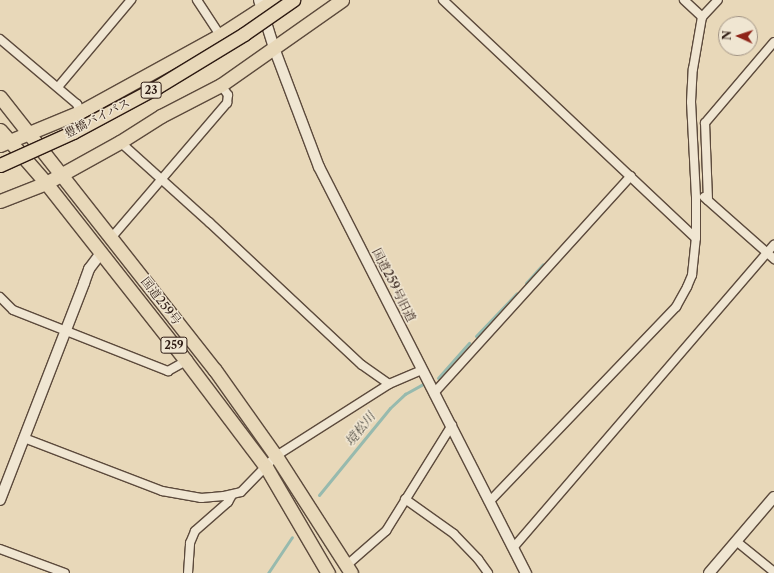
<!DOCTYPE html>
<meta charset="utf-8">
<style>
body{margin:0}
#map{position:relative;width:774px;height:573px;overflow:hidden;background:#e8d8b9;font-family:"Libre Caslon Text","Noto Serif JP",serif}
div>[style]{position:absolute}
.stream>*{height:3px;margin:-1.5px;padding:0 1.5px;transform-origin:1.5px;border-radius:1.5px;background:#97baae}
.roads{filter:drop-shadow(1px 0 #5c4a3c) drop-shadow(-1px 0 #5c4a3c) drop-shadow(0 1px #5c4a3c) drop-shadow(0 -1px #5c4a3c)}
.minor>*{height:8px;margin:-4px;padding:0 4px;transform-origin:4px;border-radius:4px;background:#f0e6d2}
.tertiary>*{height:10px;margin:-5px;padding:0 5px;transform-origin:5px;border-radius:5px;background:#f0e6d2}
.trunk>*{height:13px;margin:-6.5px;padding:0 6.5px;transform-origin:6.5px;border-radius:6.5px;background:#e8d8b9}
.bridges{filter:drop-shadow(1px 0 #2d1a12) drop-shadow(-1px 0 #2d1a12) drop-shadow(0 1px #2d1a12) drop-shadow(0 -1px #2d1a12)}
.trunk-bridge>*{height:13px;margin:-6.5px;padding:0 6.5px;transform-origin:6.5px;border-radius:6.5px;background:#e8d8b9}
span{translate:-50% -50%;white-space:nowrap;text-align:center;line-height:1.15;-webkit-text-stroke:3px #f0e6d2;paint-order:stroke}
.shield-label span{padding:1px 3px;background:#f0e6d2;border:1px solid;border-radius:3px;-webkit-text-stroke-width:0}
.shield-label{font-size:11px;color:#2d1a12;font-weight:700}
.street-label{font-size:12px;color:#2d1a12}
.water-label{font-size:13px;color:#4d4a41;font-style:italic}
.north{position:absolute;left:718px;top:16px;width:40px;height:40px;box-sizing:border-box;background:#f0e6d2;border:1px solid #a29485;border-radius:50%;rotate:273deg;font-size:11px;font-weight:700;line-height:16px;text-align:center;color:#2d1a12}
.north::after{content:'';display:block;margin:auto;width:14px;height:18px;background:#8f2418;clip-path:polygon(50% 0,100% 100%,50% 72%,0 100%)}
</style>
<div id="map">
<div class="stream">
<div style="left:526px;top:283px;width:25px;rotate:-48deg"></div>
<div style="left:476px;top:336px;width:59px;rotate:-46.4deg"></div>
<div style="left:438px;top:378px;width:47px;rotate:-48.5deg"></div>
<div style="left:319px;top:495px;width:112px;rotate:-50.8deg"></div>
<div style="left:390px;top:408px;width:21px;rotate:-43deg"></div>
<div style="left:405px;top:394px;width:21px;rotate:-29deg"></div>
<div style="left:268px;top:573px;width:43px;rotate:-56.3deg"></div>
</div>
<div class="roads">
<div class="minor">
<div style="left:197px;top:0;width:42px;rotate:56.7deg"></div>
<div style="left:443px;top:0;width:347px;rotate:43.3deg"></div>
<div style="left:684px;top:0;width:25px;rotate:43deg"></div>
<div style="left:0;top:39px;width:101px;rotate:40.2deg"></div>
<div style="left:77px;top:104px;width:9px;rotate:69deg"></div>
<div style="left:58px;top:87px;width:114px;rotate:-50deg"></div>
<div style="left:120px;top:142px;width:120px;rotate:42deg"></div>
<div style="left:209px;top:222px;width:209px;rotate:43.1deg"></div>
<div style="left:362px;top:365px;width:33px;rotate:35deg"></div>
<div style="left:704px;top:197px;width:94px;rotate:41.5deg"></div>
<div style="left:708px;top:200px;width:77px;rotate:-92.2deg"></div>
<div style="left:705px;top:123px;width:106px;rotate:-49.6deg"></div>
<div style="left:112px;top:237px;width:177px;rotate:-49.4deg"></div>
<div style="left:227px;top:103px;width:8px;rotate:-83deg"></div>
<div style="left:228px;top:95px;width:12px;rotate:-125deg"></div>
<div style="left:0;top:297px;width:18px;rotate:45deg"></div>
<div style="left:13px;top:310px;width:167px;rotate:21.5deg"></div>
<div style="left:168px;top:371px;width:21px;rotate:-29deg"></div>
<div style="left:434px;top:393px;width:293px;rotate:-47.8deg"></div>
<div style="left:24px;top:438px;width:148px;rotate:21deg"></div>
<div style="left:162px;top:491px;width:40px;rotate:10deg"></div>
<div style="left:201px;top:498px;width:23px;rotate:-5deg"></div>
<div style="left:224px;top:496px;width:17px;rotate:-13deg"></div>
<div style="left:241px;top:492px;width:50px;rotate:-45.8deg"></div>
<div style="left:276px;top:456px;width:134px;rotate:-32.5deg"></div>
<div style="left:389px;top:384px;width:36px;rotate:-23deg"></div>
<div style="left:405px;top:499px;width:60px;rotate:35.5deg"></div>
<div style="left:454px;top:534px;width:35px;rotate:46deg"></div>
<div style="left:478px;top:559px;width:17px;rotate:54deg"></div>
<div style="left:490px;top:501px;width:269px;rotate:-46.2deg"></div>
<div style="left:676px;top:307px;width:23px;rotate:-61deg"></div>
<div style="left:687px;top:287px;width:13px;rotate:-67deg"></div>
<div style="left:692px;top:275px;width:37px;rotate:-84deg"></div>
<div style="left:696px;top:238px;width:41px;rotate:-90deg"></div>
<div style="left:696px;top:197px;width:95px;rotate:-93deg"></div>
<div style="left:691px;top:102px;width:33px;rotate:-87deg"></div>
<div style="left:693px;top:69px;width:53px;rotate:-80.2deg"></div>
<div style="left:702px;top:17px;width:23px;rotate:-47deg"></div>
<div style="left:736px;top:541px;width:49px;rotate:39.2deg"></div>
<div style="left:513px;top:548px;width:400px;rotate:-49.3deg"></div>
<div style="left:0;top:549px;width:69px;rotate:20.3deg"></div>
<div style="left:347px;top:565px;width:52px;rotate:-41.1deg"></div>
<div style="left:386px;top:531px;width:125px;rotate:-58.1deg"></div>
<div style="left:188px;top:573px;width:30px;rotate:-86deg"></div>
<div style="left:190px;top:543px;width:13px;rotate:-67deg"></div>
<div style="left:195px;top:531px;width:44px;rotate:-41.3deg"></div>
<div style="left:228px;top:502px;width:8px;rotate:-60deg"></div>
</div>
<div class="tertiary">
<div style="left:259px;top:0;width:50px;rotate:72.6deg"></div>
<div style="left:274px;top:48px;width:127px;rotate:69.3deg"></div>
<div style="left:319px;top:167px;width:456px;rotate:63deg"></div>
<div style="left:0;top:500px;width:233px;rotate:-68.8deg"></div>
<div style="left:84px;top:283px;width:15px;rotate:-70deg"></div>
<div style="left:89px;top:269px;width:20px;rotate:-53deg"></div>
<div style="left:709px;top:573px;width:100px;rotate:-49.5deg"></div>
</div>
<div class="trunk">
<div style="left:0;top:97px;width:347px;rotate:51.8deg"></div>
<div style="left:215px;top:370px;width:105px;rotate:54.7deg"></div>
<div style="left:276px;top:456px;width:139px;rotate:57.3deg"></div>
<div style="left:0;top:130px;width:70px;rotate:49deg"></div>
<div style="left:46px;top:183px;width:226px;rotate:51.8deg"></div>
<div style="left:186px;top:361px;width:133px;rotate:53deg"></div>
<div style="left:266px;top:467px;width:123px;rotate:59.7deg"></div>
<div style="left:0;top:145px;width:87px;rotate:-22.4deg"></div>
<div style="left:80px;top:112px;width:160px;rotate:-28.8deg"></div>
<div style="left:220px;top:35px;width:64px;rotate:-32.9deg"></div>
<div style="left:0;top:201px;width:49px;rotate:-21.4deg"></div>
<div style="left:46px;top:183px;width:85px;rotate:-29deg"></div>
<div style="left:120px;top:142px;width:49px;rotate:-32.4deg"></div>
<div style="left:161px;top:116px;width:68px;rotate:-27.3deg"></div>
<div style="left:221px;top:85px;width:148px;rotate:-35.1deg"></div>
</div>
</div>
<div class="bridges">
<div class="trunk-bridge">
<div style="left:0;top:165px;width:80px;rotate:-24.3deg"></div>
<div style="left:73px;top:132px;width:95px;rotate:-28.2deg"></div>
<div style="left:157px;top:87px;width:102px;rotate:-31.3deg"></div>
<div style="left:244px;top:34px;width:60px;rotate:-34.8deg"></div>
</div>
</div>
<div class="shield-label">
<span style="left:151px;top:90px">23</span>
<span style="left:174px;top:345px">259</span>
</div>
<div class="street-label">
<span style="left:97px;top:118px;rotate:-27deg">豊橋バイパス</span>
<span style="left:394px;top:285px;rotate:63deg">国道259号旧道</span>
<span style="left:161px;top:301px;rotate:52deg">国道259号</span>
</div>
<div class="water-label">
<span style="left:360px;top:429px;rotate:-51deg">境松川</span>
</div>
<div class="north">N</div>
</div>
